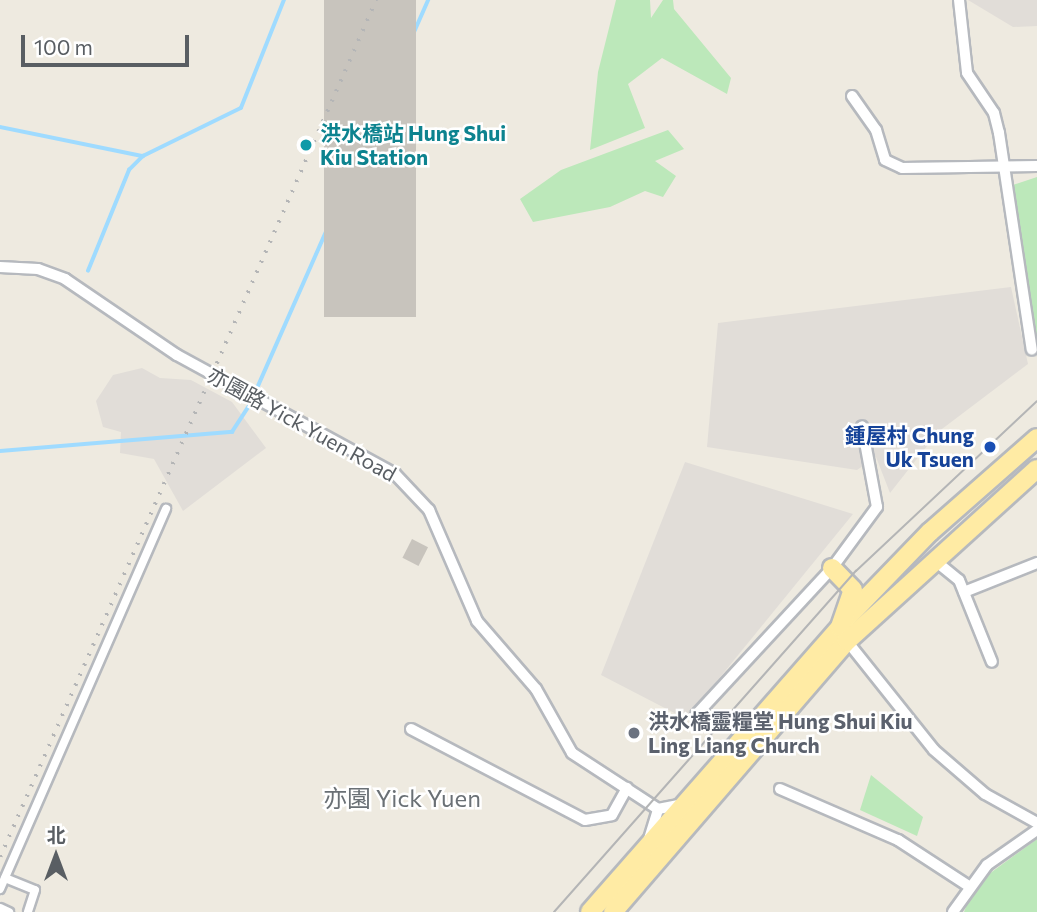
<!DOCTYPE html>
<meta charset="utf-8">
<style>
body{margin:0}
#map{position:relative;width:1037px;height:912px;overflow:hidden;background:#eeeae0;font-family:Commissioner,"Noto Sans SC",sans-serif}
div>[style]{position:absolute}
.industrial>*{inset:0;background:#e1ddd8}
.green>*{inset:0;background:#bce8ba}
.stream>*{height:3.5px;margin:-1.75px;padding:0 1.75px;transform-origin:1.75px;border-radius:1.75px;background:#9fdbff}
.building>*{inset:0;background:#c8c4bd;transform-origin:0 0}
.roads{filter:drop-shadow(2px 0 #b6b9be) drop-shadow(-2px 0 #b6b9be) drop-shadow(0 2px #b6b9be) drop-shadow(0 -2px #b6b9be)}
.pedestrian>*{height:8px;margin:-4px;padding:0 4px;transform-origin:4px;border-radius:4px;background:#fff}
.minor>*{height:10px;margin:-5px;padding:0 5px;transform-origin:5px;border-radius:5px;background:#fff}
.primary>*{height:18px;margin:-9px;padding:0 9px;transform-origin:9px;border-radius:9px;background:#ffeba4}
.tram>*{height:2px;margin:-1px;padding:0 1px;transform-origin:1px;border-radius:1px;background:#b4b5b6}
.rail>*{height:3.5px;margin-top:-1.75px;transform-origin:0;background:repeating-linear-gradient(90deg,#b4b5b6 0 2px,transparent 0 11px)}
.dots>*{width:19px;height:19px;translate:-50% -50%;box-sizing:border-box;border:4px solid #fff;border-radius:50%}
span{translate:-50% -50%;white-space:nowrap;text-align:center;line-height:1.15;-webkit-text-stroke:5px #fff;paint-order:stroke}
.culture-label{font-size:21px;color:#0d838f;font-weight:700}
.left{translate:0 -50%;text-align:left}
.street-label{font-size:21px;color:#595e63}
.transit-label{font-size:21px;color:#164399;font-weight:700}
.right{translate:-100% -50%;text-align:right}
.worship-label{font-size:21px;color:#5b616d;font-weight:700}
.quarter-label{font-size:24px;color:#6a7075}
.north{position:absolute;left:21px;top:821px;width:70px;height:70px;-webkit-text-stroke:5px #fff;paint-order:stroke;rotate:0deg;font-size:19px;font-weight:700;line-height:28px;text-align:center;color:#595e63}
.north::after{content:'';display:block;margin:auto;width:24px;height:32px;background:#595e63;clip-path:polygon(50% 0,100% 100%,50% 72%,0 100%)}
.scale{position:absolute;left:21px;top:35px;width:168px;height:32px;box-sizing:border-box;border:4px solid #595e63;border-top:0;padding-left:9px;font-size:21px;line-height:24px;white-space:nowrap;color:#595e63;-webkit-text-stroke:5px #fff;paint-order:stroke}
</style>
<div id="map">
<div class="industrial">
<div style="clip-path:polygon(968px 0,1037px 0,1037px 26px,1013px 27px)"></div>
<div style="clip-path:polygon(1011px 287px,1028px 364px,938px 432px,890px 493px,876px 457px,857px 470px,707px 447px,718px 323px)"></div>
<div style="clip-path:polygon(142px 368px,160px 378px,191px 380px,232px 402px,266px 448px,183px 511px,154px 459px,120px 453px,121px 432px,103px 427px,96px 401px,113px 375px)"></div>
<div style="clip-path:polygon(685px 462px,853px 514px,686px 719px,601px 675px)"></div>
</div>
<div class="green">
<div style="clip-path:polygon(616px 0,650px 0,651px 18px,663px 0,673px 0,674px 9px,731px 78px,727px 94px,662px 58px,628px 84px,645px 128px,590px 150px,598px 72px)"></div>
<div style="clip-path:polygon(668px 130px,684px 149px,655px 161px,676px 176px,663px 197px,645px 191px,610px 207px,533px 222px,520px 199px,561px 170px)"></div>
<div style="clip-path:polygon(1037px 177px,1037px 356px,1010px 186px)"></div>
<div style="clip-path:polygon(871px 775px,923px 817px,917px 836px,860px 810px)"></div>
<div style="clip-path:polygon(1037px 839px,1037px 912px,964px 912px,974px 885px)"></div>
</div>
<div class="stream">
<div style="left:0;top:127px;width:146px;rotate:11.5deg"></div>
<div style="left:88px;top:271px;width:109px;rotate:-67.9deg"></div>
<div style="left:129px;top:170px;width:20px;rotate:-45deg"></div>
<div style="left:143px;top:156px;width:109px;rotate:-26.1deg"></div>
<div style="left:241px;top:108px;width:116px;rotate:-68.3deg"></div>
<div style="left:258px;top:386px;width:422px;rotate:-66.2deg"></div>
<div style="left:0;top:451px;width:233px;rotate:-4.7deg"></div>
<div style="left:232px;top:432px;width:33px;rotate:-57deg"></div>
</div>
<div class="building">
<div style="left:324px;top:0;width:92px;height:317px"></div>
<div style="left:412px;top:539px;width:18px;height:21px;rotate:27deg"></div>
</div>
<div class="roads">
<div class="pedestrian">
<div style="left:5px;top:878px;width:32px;rotate:22deg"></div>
<div style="left:35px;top:890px;width:23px;rotate:108deg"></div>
<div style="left:0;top:889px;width:415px;rotate:-66.4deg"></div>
<div style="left:0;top:908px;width:10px;rotate:24deg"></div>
</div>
<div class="minor">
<div style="left:959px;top:0;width:73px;rotate:83.7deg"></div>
<div style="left:967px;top:73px;width:48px;rotate:56deg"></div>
<div style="left:994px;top:113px;width:21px;rotate:76deg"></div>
<div style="left:999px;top:133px;width:219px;rotate:81.4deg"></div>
<div style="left:852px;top:96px;width:42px;rotate:54.8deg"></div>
<div style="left:876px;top:130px;width:31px;rotate:73deg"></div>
<div style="left:885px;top:160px;width:19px;rotate:25deg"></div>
<div style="left:902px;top:168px;width:135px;rotate:-0.8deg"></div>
<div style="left:0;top:267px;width:38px;rotate:3deg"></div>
<div style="left:38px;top:269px;width:29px;rotate:20deg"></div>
<div style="left:65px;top:279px;width:135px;rotate:34.2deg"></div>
<div style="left:177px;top:355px;width:248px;rotate:28.6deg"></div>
<div style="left:395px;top:474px;width:50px;rotate:46.6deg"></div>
<div style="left:429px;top:510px;width:121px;rotate:66.6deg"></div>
<div style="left:477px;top:621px;width:90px;rotate:49.1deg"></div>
<div style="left:536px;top:689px;width:73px;rotate:60.6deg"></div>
<div style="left:572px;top:753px;width:103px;rotate:33.1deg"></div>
<div style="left:658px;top:809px;width:25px;rotate:-11deg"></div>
<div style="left:933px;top:559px;width:33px;rotate:39deg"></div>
<div style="left:959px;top:580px;width:88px;rotate:68.1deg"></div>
<div style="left:964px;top:592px;width:79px;rotate:-21.7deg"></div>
<div style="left:847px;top:641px;width:139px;rotate:51.4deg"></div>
<div style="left:934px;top:750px;width:67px;rotate:40.8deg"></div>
<div style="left:985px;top:794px;width:60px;rotate:29.1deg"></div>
<div style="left:696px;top:715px;width:200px;rotate:-47.2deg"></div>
<div style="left:832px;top:568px;width:76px;rotate:-53.6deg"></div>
<div style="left:877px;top:507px;width:82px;rotate:-100.5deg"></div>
<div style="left:411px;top:729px;width:196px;rotate:27.6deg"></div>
<div style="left:585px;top:820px;width:27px;rotate:-10deg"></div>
<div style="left:612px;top:815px;width:31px;rotate:-61deg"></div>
<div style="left:780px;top:789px;width:129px;rotate:23.4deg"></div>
<div style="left:898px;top:840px;width:82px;rotate:33.1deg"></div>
<div style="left:649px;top:839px;width:31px;rotate:-73deg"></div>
<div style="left:953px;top:912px;width:58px;rotate:-54.1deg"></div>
<div style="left:987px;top:865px;width:61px;rotate:-35deg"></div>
</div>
<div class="primary">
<div style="left:832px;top:568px;width:30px;rotate:46deg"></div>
<div style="left:843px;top:622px;width:125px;rotate:-46deg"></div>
<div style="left:930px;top:532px;width:142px;rotate:-41.3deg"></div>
<div style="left:590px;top:912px;width:379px;rotate:-48.7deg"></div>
<div style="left:840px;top:627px;width:39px;rotate:-71deg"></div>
<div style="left:613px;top:912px;width:358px;rotate:-49.2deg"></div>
<div style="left:847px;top:641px;width:256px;rotate:-42.2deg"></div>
</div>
</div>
<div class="tram">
<div style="left:554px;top:912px;width:456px;rotate:-48.5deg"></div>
<div style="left:856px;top:571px;width:248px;rotate:-43.2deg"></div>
</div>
<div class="rail">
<div style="left:0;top:857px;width:936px;rotate:-66.31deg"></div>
</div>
<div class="dots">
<div style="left:306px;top:145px;background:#0f9aa8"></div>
<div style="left:990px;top:447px;background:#1a4fb4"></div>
<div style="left:634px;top:733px;background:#6b7280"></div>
</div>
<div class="culture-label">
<span class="left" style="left:320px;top:145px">洪水橋站 Hung Shui<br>Kiu Station</span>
</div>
<div class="street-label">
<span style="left:302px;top:424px;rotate:29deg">亦園路 Yick Yuen Road</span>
</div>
<div class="transit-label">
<span class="right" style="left:974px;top:447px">鍾屋村 Chung<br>Uk Tsuen</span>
</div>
<div class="worship-label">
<span class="left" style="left:648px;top:733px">洪水橋靈糧堂 Hung Shui Kiu<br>Ling Liang Church</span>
</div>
<div class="quarter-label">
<span style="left:402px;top:798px">亦園 Yick Yuen</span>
</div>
<div class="north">北</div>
<div class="scale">100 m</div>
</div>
